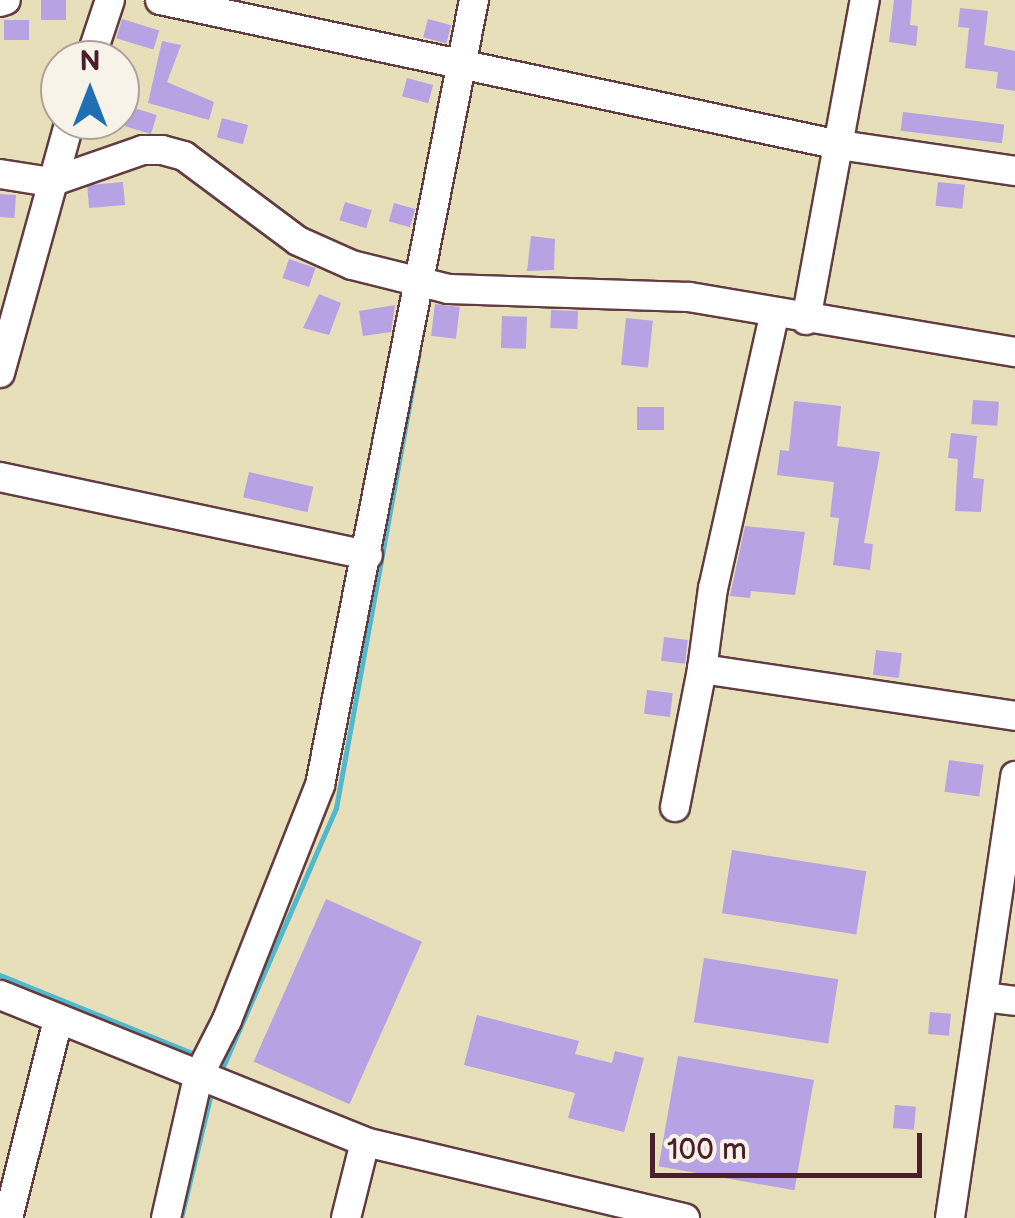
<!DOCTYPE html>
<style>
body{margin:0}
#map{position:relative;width:1015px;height:1218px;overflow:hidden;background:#e7dfb9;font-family:"Balsamiq Sans",sans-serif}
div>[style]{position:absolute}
.stream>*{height:5px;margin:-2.5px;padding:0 2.5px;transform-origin:2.5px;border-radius:2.5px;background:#50b9ce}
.building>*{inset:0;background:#b7a2e3;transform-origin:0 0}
.roads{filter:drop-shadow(2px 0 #623c40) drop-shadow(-2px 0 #623c40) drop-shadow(0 2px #623c40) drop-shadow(0 -2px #623c40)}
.minor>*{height:28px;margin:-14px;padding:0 14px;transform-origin:14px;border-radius:14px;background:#fff}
span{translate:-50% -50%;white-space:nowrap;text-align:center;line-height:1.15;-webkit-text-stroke:8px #f7f3e8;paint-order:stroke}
.north{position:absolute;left:40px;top:40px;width:100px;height:100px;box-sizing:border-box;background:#f7f3e8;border:2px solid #b29e9c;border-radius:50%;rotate:0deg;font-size:28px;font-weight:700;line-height:40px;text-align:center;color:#4a1f2b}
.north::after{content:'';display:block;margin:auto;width:35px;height:45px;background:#1f6fb2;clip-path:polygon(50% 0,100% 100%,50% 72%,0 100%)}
.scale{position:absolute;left:650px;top:1133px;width:272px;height:45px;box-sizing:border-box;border:5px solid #4a1f2b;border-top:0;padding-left:12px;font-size:30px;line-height:35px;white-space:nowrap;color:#4a1f2b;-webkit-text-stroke:8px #f7f3e8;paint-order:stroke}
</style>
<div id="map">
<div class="stream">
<div style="left:0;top:975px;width:210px;rotate:22.1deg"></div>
<div style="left:222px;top:1069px;width:285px;rotate:-66.4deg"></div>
<div style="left:336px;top:808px;width:463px;rotate:-79.7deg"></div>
<div style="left:181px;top:1218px;width:124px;rotate:-76.5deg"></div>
</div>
<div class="building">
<div style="left:41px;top:0;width:25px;height:20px"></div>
<div style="clip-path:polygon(894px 0,912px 0,910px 25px,918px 26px,916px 46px,889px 42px)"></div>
<div style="clip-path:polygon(960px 8px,988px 11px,984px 45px,1015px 51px,1015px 91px,996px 88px,998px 72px,965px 68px,969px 28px,958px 27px)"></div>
<div style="left:122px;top:19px;width:39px;height:20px;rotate:17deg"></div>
<div style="left:428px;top:19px;width:24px;height:19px;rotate:15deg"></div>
<div style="left:4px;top:20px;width:25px;height:20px"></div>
<div style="clip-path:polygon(162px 41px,181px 45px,167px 82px,214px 102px,209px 120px,148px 103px)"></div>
<div style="left:407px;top:78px;width:27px;height:19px;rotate:15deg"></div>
<div style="left:131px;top:107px;width:27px;height:20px;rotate:17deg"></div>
<div style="left:903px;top:112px;width:102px;height:19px;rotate:7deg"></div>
<div style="left:222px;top:118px;width:27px;height:20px;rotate:15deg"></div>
<div style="left:123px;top:182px;width:23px;height:36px;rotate:85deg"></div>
<div style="left:938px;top:182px;width:27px;height:24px;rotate:6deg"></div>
<div style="left:0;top:194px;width:16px;height:23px;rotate:4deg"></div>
<div style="left:345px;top:202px;width:28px;height:19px;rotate:17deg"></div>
<div style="left:394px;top:203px;width:22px;height:19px;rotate:16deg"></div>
<div style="clip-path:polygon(531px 236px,555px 239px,554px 270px,527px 271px)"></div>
<div style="left:289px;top:259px;width:28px;height:20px;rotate:19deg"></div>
<div style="clip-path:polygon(319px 294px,341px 303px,329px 335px,303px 328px)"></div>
<div style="left:435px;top:304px;width:25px;height:32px;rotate:7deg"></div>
<div style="clip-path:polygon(395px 305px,391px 332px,363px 336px,359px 311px)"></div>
<div style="left:551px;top:310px;width:27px;height:18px;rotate:2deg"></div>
<div style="left:502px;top:316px;width:25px;height:32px;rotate:2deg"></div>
<div style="left:626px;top:318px;width:27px;height:47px;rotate:6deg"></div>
<div style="left:973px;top:400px;width:26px;height:24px;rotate:4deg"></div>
<div style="clip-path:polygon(794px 401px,841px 406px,837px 446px,880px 452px,864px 543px,873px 544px,870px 570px,833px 565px,839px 518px,830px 517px,834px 482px,777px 475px,780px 450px,789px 451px)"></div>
<div style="left:637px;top:407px;width:27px;height:23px"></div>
<div style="clip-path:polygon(951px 433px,977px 436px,973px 478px,984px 479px,981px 512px,955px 511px,958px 459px,948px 458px)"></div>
<div style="left:249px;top:472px;width:66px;height:26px;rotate:13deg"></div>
<div style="clip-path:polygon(745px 526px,805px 532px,795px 595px,751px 591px,750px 598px,730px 596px)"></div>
<div style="left:664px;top:637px;width:24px;height:24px;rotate:7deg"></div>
<div style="left:876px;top:650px;width:26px;height:25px;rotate:7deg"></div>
<div style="left:647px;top:690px;width:26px;height:24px;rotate:7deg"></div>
<div style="left:949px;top:760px;width:35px;height:32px;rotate:8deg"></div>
<div style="left:732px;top:850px;width:136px;height:64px;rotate:9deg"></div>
<div style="left:326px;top:899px;width:105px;height:178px;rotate:24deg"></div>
<div style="left:704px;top:958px;width:136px;height:65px;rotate:9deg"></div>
<div style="left:930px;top:1012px;width:21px;height:22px;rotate:5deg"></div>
<div style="clip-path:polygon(477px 1015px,579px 1041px,575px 1054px,612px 1063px,615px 1051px,644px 1058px,624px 1132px,568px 1118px,575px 1093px,464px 1065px)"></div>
<div style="left:678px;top:1056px;width:138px;height:112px;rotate:10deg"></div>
<div style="left:895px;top:1105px;width:21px;height:23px;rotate:5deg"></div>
</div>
<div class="roads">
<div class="minor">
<div style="left:160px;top:0;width:694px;rotate:12.05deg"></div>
<div style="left:839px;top:145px;width:178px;rotate:8.4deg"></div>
<div style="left:0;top:2px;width:6px;rotate:-18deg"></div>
<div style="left:90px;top:60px;width:63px;rotate:-71.6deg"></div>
<div style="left:0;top:174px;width:52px;rotate:8.9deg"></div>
<div style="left:51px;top:182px;width:97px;rotate:-19.2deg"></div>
<div style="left:143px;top:150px;width:19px"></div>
<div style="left:162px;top:150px;width:23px;rotate:15deg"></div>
<div style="left:184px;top:156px;width:142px;rotate:36.7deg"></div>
<div style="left:298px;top:241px;width:59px;rotate:24deg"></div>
<div style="left:352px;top:265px;width:99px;rotate:14deg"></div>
<div style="left:448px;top:289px;width:241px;rotate:1.9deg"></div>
<div style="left:689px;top:297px;width:331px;rotate:9.6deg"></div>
<div style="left:774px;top:316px;width:279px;rotate:102.6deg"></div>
<div style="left:713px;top:588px;width:82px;rotate:97.7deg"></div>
<div style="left:702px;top:669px;width:317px;rotate:8.5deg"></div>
<div style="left:806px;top:320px;width:325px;rotate:-79.6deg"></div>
<div style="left:0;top:373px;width:263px;rotate:-74.5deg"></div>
<div style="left:0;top:477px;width:376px;rotate:12deg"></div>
<div style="left:675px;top:807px;width:141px;rotate:-78.9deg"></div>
<div style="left:0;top:995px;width:393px;rotate:21.9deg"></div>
<div style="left:365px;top:1142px;width:329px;rotate:13.4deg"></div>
<div style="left:984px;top:997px;width:31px;rotate:7deg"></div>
<div style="left:8px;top:1218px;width:204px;rotate:-75.8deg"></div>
<div style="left:166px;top:1218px;width:145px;rotate:-77.2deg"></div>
<div style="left:198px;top:1077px;width:64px;rotate:-63deg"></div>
<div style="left:227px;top:1020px;width:253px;rotate:-68.4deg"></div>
<div style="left:320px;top:785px;width:800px;rotate:-78.9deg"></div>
<div style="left:346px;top:1218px;width:78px;rotate:-76deg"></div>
<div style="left:950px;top:1218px;width:447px;rotate:-81.6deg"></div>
</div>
</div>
<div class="north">N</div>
<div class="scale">100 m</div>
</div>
